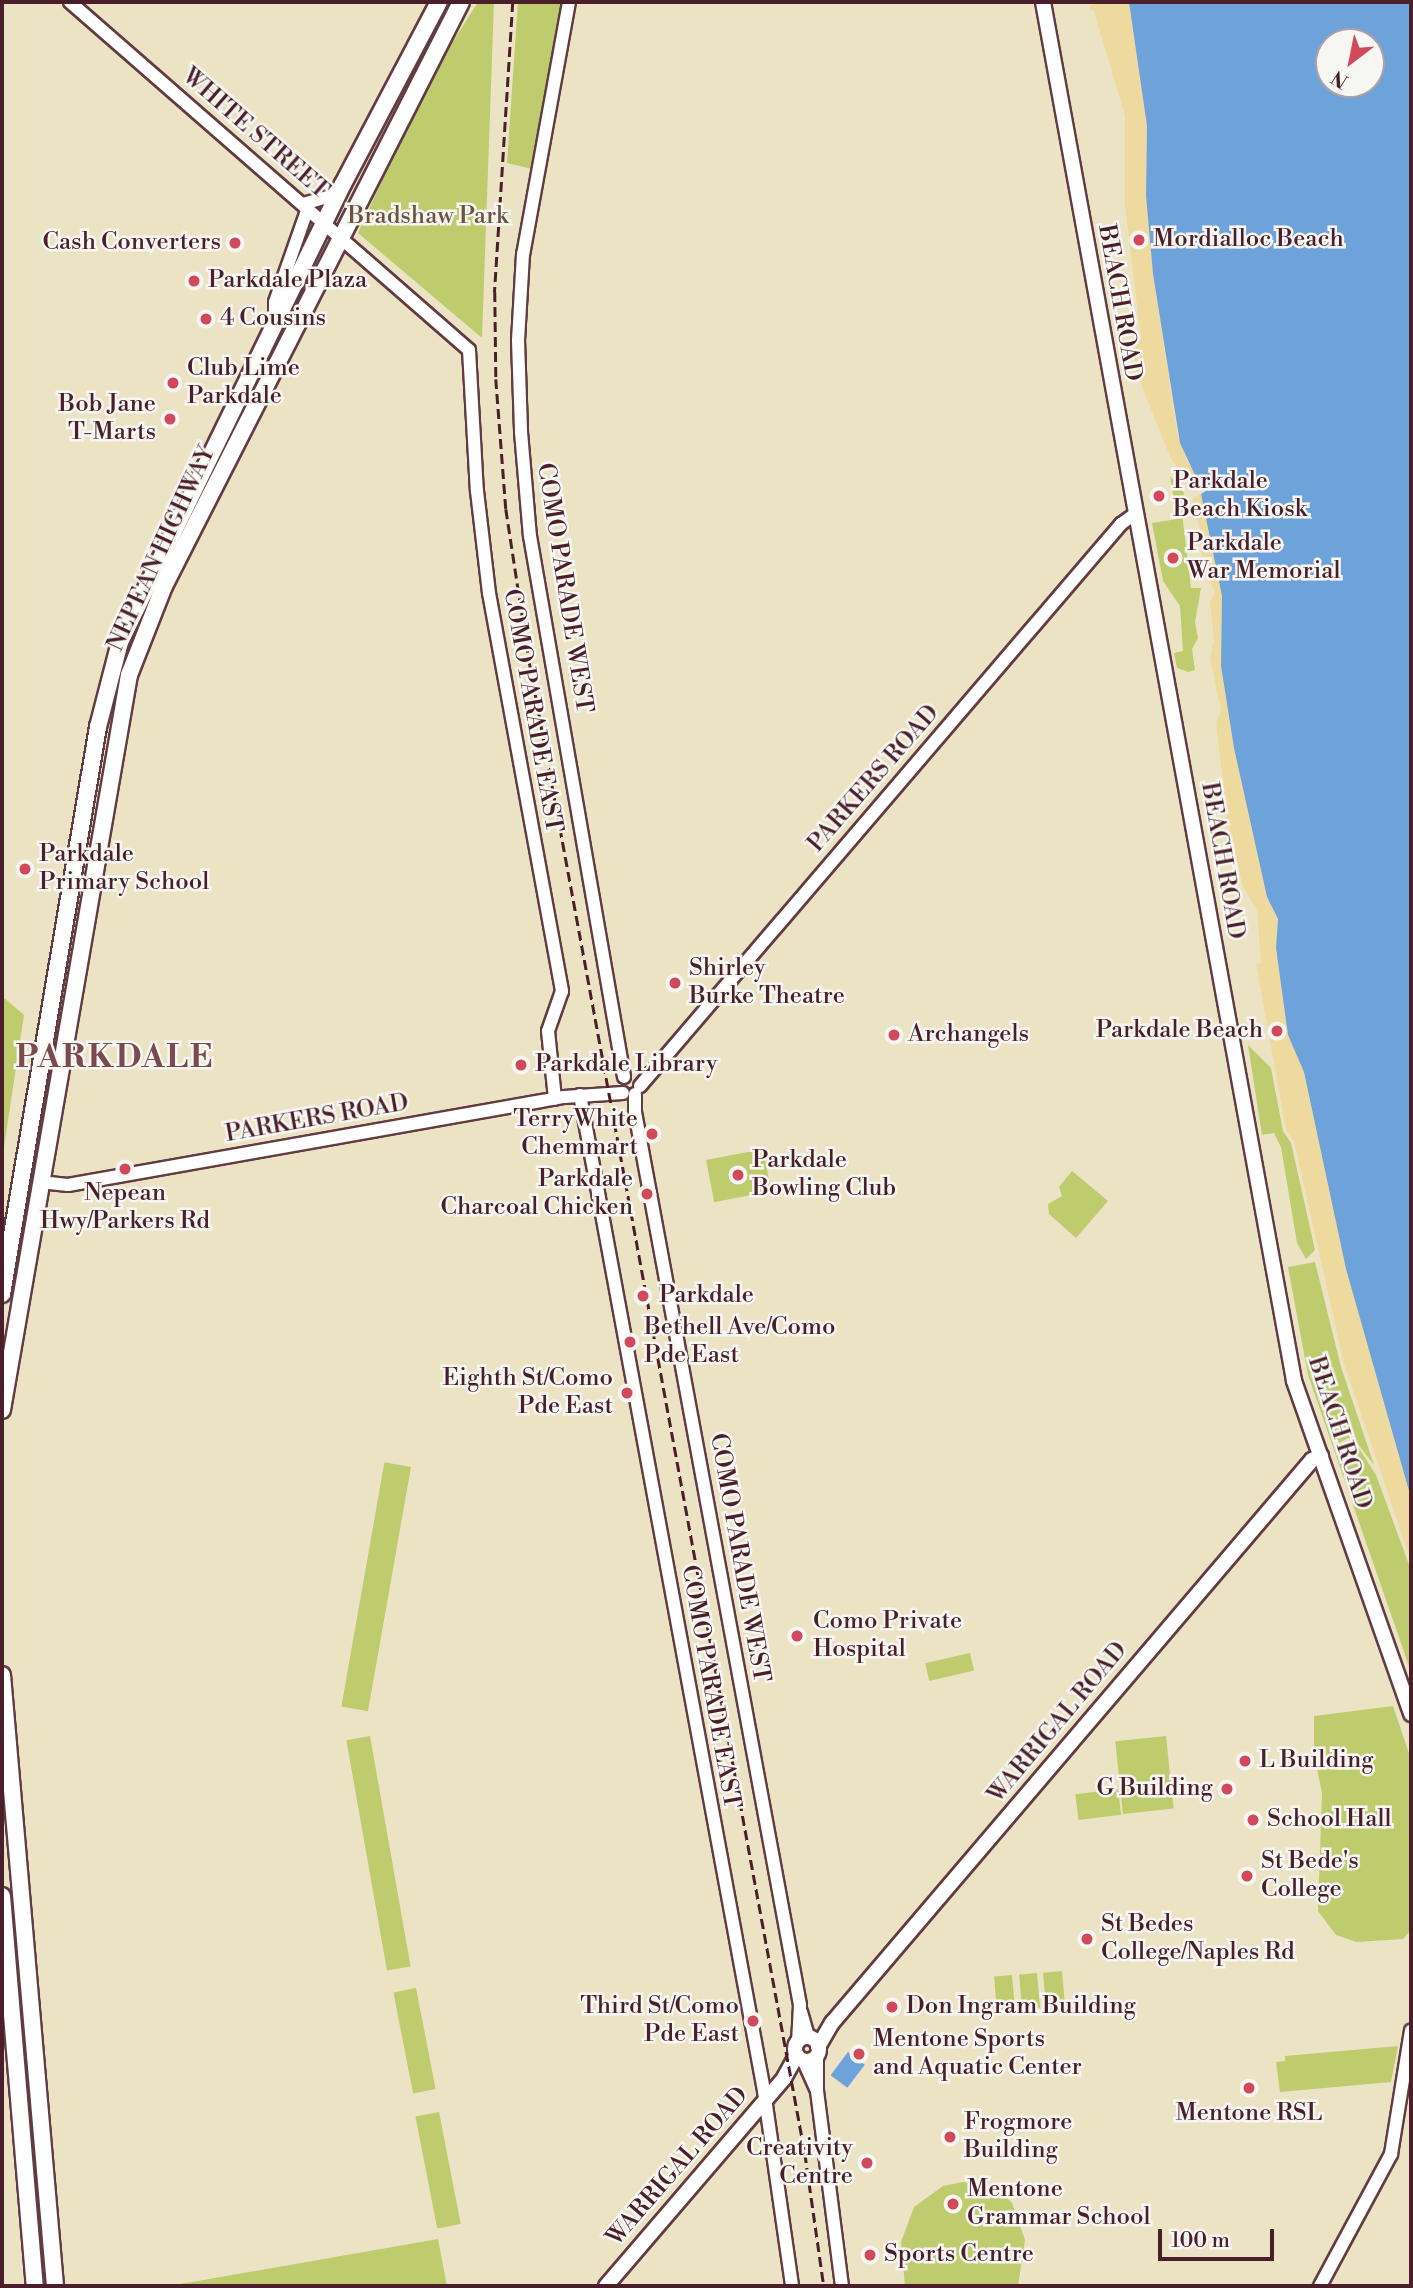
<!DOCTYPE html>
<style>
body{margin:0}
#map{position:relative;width:1413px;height:2288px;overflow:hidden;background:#ece3c5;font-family:"Libre Bodoni",serif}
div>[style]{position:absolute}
.green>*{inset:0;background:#becc6e;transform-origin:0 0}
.sand>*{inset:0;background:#eeda9e}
.water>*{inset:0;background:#6ea2da;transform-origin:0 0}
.roads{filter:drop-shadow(2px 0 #623c42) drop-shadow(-2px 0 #623c42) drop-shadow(0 2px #623c42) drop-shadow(0 -2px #623c42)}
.secondary>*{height:12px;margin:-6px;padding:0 6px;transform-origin:6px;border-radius:6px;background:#fff}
.primary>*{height:14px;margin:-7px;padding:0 7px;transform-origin:7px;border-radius:7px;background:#fff}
.primary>.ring{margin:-7px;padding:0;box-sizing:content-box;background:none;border:14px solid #fff;border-radius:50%}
.highway>*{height:16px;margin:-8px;padding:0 8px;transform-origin:8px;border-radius:8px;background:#fff}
.rail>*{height:2.5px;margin-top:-1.25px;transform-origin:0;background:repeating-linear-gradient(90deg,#4a1f2b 0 10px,transparent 0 15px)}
.dots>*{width:19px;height:19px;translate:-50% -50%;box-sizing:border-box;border:4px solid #f6f6f2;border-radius:50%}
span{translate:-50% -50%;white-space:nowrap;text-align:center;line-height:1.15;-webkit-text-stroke:5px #f6f6f2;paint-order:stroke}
.street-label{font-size:24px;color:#4a1f2b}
.park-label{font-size:24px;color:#6d533f}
.poi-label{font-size:24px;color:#4a1f2b}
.left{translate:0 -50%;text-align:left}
.right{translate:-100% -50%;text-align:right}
.district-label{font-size:32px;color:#7c494f;font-weight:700;letter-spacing:2px}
.frame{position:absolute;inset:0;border:4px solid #4a1f2b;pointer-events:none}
.north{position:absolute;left:1315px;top:28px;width:70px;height:70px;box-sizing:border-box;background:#f6f6f2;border:2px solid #b1a0a2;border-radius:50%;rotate:212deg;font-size:19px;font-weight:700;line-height:28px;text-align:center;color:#4a1f2b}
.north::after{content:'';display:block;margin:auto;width:24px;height:32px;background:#d1495b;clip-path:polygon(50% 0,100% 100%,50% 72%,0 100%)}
.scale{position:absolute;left:1158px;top:2229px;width:116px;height:32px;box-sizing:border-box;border:4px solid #4a1f2b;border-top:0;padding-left:9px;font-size:21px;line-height:24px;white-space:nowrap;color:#4a1f2b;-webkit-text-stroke:5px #f6f6f2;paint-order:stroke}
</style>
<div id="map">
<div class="green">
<div style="clip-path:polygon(478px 2px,494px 2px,482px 338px,358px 233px,428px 81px)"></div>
<div style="clip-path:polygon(518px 2px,565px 2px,532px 169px,507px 163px)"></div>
<div style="clip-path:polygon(1170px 476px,1184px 493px,1181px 505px,1191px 588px,1201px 588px,1195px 622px,1198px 638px,1192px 649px,1195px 670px,1188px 672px,1177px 668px,1174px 653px,1183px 651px,1180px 606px,1163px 581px,1152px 523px,1177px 519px)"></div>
<div style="clip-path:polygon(2px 996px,24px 1015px,2px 1160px)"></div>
<div style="clip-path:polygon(1248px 1045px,1271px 1068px,1283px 1131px,1291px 1143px,1315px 1250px,1306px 1259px,1297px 1243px,1281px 1147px,1274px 1133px,1262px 1135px)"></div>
<div style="left:763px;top:1149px;width:43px;height:58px;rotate:79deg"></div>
<div style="clip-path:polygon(1072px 1171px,1108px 1201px,1076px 1238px,1049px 1214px,1048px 1204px,1062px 1196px,1059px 1187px)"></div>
<div style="clip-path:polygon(1315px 1262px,1341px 1367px,1374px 1465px,1354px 1439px,1348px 1438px,1337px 1444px,1355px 1442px,1376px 1475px,1411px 1570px,1411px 1672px,1308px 1375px,1288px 1267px)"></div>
<div style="left:411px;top:1467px;width:248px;height:27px;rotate:100deg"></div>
<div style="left:970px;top:1653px;width:18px;height:46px;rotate:77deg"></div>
<div style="clip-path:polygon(1393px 1706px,1411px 1759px,1411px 1930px,1403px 1939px,1357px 1942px,1336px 1935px,1318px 1911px,1322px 1793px,1314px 1754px,1314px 1716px)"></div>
<div style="left:370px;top:1736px;width:234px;height:24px;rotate:80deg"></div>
<div style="left:1166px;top:1736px;width:73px;height:51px;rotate:84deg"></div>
<div style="left:1118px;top:1789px;width:26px;height:43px;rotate:83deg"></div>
<div style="left:1062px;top:1971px;width:35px;height:19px;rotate:85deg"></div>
<div style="left:1037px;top:1973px;width:35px;height:18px;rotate:85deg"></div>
<div style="left:1012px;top:1975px;width:35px;height:18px;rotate:85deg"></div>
<div style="left:416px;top:1988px;width:103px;height:23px;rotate:79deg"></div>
<div style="clip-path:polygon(1398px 2046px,1391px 2082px,1280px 2092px,1276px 2062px,1285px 2061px,1285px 2056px)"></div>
<div style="left:439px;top:2112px;width:114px;height:24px;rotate:79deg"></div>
<div style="clip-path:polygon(963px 2182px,997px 2188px,1012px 2203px,1025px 2240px,1018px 2286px,905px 2286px,901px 2242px,914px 2207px,943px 2186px)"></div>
<div style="clip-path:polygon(438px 2239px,447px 2286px,169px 2286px)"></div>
</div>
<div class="sand">
<div style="clip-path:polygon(1095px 2px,1129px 2px,1147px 126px,1146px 196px,1153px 274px,1177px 431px,1187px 461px,1201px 483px,1189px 481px,1171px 459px,1135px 369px,1135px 343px,1141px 339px,1125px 206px,1125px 116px,1094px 11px,1089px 8px)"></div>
<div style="clip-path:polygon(1201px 494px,1222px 596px,1221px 666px,1234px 748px,1267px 897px,1278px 919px,1276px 948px,1287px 1027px,1304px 1072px,1346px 1269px,1411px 1498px,1411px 1561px,1344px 1364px,1294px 1141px,1286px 1130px,1256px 964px,1261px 963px,1257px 910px,1242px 885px,1227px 816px,1216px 723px,1221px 710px,1210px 658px,1214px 641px,1210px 601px,1215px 592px,1202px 567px,1200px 529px,1193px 507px,1193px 498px)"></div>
</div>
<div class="water">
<div style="clip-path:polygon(evenodd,1129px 2px,1411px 2px,1411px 1498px,1346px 1269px,1304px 1072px,1288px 1035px,1276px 948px,1278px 919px,1267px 897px,1234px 748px,1221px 666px,1222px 596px,1201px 494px,1209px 489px,1194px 473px,1180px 443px,1153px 274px,1146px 196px,1147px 126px,1129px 2px,1329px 42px,1371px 42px,1371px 84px,1329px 84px,1329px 42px)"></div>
<div style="left:848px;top:2052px;width:21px;height:29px;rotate:37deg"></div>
</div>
<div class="roads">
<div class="secondary">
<div style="left:70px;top:2px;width:529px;rotate:41.09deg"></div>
<div style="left:469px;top:350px;width:141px;rotate:86.8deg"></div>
<div style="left:477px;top:491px;width:103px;rotate:83.3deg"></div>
<div style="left:489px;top:593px;width:405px;rotate:79.6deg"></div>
<div style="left:562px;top:991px;width:42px;rotate:109.3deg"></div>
<div style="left:548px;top:1031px;width:68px;rotate:84.1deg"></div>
<div style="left:569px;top:2px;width:256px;rotate:100.3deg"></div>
<div style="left:523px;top:254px;width:86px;rotate:93.3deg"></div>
<div style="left:518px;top:340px;width:92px;rotate:88.1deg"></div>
<div style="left:521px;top:432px;width:104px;rotate:85.1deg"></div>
<div style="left:530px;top:536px;width:549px;rotate:80.14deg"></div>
<div style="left:303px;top:204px;width:37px;rotate:-16deg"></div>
<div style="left:275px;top:320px;width:18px;rotate:-90deg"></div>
<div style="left:275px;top:302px;width:100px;rotate:-70.7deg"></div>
<div style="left:640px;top:1086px;width:740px;rotate:-49.44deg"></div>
<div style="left:1121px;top:524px;width:17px;rotate:-36deg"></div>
<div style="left:635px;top:1094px;width:18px;rotate:90deg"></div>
<div style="left:635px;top:1112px;width:908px;rotate:79.53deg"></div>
<div style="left:800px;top:2005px;width:35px;rotate:93deg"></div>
<div style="left:580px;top:1095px;width:1013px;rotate:79.53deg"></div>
<div style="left:764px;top:2091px;width:197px;rotate:81.8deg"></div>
<div style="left:40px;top:1182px;width:28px;rotate:6deg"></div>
<div style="left:68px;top:1185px;width:504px;rotate:-10.06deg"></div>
<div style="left:564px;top:1097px;width:59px;rotate:-3.9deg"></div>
<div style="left:801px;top:2012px;width:25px;rotate:74deg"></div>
<div style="left:817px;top:2055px;width:36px;rotate:90deg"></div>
<div style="left:817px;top:2091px;width:197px;rotate:82.7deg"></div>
<div style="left:805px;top:2064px;width:30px;rotate:66deg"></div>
<div style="left:1320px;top:2286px;width:150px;rotate:-61.7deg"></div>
<div style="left:1391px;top:2154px;width:125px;rotate:-80.8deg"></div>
</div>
<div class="primary">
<div style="left:1043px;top:2px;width:1402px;rotate:79.68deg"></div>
<div style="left:1294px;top:1381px;width:353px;rotate:70.6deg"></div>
<div class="ring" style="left:795px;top:2037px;width:10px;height:10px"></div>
<div style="left:818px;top:2047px;width:28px;rotate:-60deg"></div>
<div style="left:832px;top:2023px;width:740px;rotate:-49.55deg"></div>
<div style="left:1312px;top:1460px;width:10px;rotate:-24deg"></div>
<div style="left:606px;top:2286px;width:274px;rotate:-49.4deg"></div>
<div style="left:784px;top:2078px;width:26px;rotate:-61deg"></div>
</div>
<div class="highway">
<div style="left:2px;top:1294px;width:575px;rotate:-80.39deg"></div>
<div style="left:98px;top:727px;width:88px;rotate:-75.5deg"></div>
<div style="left:120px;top:642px;width:509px;rotate:-64.04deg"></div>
<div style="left:343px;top:184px;width:206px;rotate:-62.2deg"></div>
<div style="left:2px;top:1410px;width:746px;rotate:-80.2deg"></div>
<div style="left:129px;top:675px;width:96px;rotate:-68.5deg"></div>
<div style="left:164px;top:586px;width:655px;rotate:-63.04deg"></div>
<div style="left:2px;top:1675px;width:613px;rotate:85.04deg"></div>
<div style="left:2px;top:1896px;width:391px;rotate:85.2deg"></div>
</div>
</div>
<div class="rail">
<div style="left:513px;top:2px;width:291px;rotate:93.6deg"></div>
<div style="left:495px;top:292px;width:87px;rotate:89.3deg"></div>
<div style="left:496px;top:379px;width:130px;rotate:85.6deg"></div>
<div style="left:506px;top:509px;width:158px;rotate:81.3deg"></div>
<div style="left:530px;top:665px;width:1513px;rotate:79.53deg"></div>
<div style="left:805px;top:2153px;width:134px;rotate:81.9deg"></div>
</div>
<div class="dots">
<div style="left:1139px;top:240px;background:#d1495b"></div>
<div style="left:235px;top:243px;background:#d1495b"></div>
<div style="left:194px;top:281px;background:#d1495b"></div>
<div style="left:206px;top:319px;background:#d1495b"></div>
<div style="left:173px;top:383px;background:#d1495b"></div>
<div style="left:170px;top:419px;background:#d1495b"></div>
<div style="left:1159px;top:496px;background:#d1495b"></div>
<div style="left:1173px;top:558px;background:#d1495b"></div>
<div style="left:25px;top:869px;background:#d1495b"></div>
<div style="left:675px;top:983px;background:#d1495b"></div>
<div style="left:1277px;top:1031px;background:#d1495b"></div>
<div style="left:894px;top:1035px;background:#d1495b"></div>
<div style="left:521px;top:1065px;background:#d1495b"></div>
<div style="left:652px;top:1134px;background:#d1495b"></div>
<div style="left:125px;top:1169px;background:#d1495b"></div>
<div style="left:738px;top:1175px;background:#d1495b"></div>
<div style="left:647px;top:1194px;background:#d1495b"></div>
<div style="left:643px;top:1296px;background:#d1495b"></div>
<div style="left:630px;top:1342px;background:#d1495b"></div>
<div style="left:627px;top:1393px;background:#d1495b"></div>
<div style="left:797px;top:1636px;background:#d1495b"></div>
<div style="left:1245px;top:1761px;background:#d1495b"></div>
<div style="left:1227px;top:1789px;background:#d1495b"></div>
<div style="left:1253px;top:1820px;background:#d1495b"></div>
<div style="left:1247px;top:1876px;background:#d1495b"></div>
<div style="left:1087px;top:1939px;background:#d1495b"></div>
<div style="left:892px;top:2007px;background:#d1495b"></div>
<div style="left:753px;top:2021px;background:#d1495b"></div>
<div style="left:859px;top:2054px;background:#d1495b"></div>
<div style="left:1249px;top:2088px;background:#d1495b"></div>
<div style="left:950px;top:2137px;background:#d1495b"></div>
<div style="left:867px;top:2163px;background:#d1495b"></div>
<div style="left:953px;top:2204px;background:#d1495b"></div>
<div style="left:870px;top:2255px;background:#d1495b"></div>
</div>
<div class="street-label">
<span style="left:255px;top:134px;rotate:41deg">WHITE STREET</span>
<span style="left:1119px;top:303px;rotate:80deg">BEACH ROAD</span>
<span style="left:162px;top:549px;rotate:-65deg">NEPEAN HIGHWAY</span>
<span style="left:564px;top:588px;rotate:81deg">COMO PARADE WEST</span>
<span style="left:532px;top:711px;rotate:80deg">COMO PARADE EAST</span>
<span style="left:874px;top:779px;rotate:-49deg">PARKERS ROAD</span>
<span style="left:1222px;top:861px;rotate:80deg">BEACH ROAD</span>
<span style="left:317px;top:1119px;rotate:-10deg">PARKERS ROAD</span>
<span style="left:1339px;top:1433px;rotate:72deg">BEACH ROAD</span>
<span style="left:739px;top:1558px;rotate:80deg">COMO PARADE WEST</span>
<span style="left:710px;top:1687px;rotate:80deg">COMO PARADE EAST</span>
<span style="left:1058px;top:1723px;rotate:-50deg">WARRIGAL ROAD</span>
<span style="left:678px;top:2167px;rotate:-49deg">WARRIGAL ROAD</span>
</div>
<div class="park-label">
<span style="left:428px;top:217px">Bradshaw Park</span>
</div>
<div class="poi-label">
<span class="left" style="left:1153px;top:240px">Mordialloc Beach</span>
<span class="right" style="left:221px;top:243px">Cash Converters</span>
<span class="left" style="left:208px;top:281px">Parkdale Plaza</span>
<span class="left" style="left:220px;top:319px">4 Cousins</span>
<span class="left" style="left:187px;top:383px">Club Lime<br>Parkdale</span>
<span class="right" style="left:156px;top:419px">Bob Jane<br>T-Marts</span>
<span class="left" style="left:1173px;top:496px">Parkdale<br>Beach Kiosk</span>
<span class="left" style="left:1187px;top:558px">Parkdale<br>War Memorial</span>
<span class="left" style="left:39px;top:869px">Parkdale<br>Primary School</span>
<span class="left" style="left:689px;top:983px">Shirley<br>Burke Theatre</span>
<span class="right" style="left:1263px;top:1031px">Parkdale Beach</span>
<span class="left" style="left:908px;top:1035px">Archangels</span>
<span class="left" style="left:535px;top:1065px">Parkdale Library</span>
<span class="right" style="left:638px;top:1134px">TerryWhite<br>Chemmart</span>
<span class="left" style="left:752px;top:1175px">Parkdale<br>Bowling Club</span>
<span class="right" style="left:633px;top:1194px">Parkdale<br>Charcoal Chicken</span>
<span style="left:125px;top:1208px">Nepean<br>Hwy/Parkers Rd</span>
<span class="left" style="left:659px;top:1296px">Parkdale</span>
<span class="left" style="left:644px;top:1342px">Bethell Ave/Como<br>Pde East</span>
<span class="right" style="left:613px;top:1393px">Eighth St/Como<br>Pde East</span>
<span class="left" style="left:813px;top:1636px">Como Private<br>Hospital</span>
<span class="left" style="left:1259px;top:1761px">L Building</span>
<span class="right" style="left:1213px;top:1789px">G Building</span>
<span class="left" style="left:1267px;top:1820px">School Hall</span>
<span class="left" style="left:1261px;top:1876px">St Bede's<br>College</span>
<span class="left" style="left:1101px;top:1939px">St Bedes<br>College/Naples Rd</span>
<span class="right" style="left:739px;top:2021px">Third St/Como<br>Pde East</span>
<span class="left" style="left:906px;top:2007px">Don Ingram Building</span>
<span class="left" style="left:873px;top:2054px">Mentone Sports<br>and Aquatic Center</span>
<span style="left:1249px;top:2114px">Mentone RSL</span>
<span class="left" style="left:964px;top:2137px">Frogmore<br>Building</span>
<span class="right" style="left:853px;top:2163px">Creativity<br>Centre</span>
<span class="left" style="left:967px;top:2204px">Mentone<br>Grammar School</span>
<span class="left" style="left:884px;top:2255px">Sports Centre</span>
</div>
<div class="district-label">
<span style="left:115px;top:1057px">PARKDALE</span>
</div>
<div class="frame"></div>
<div class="north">N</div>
<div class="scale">100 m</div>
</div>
